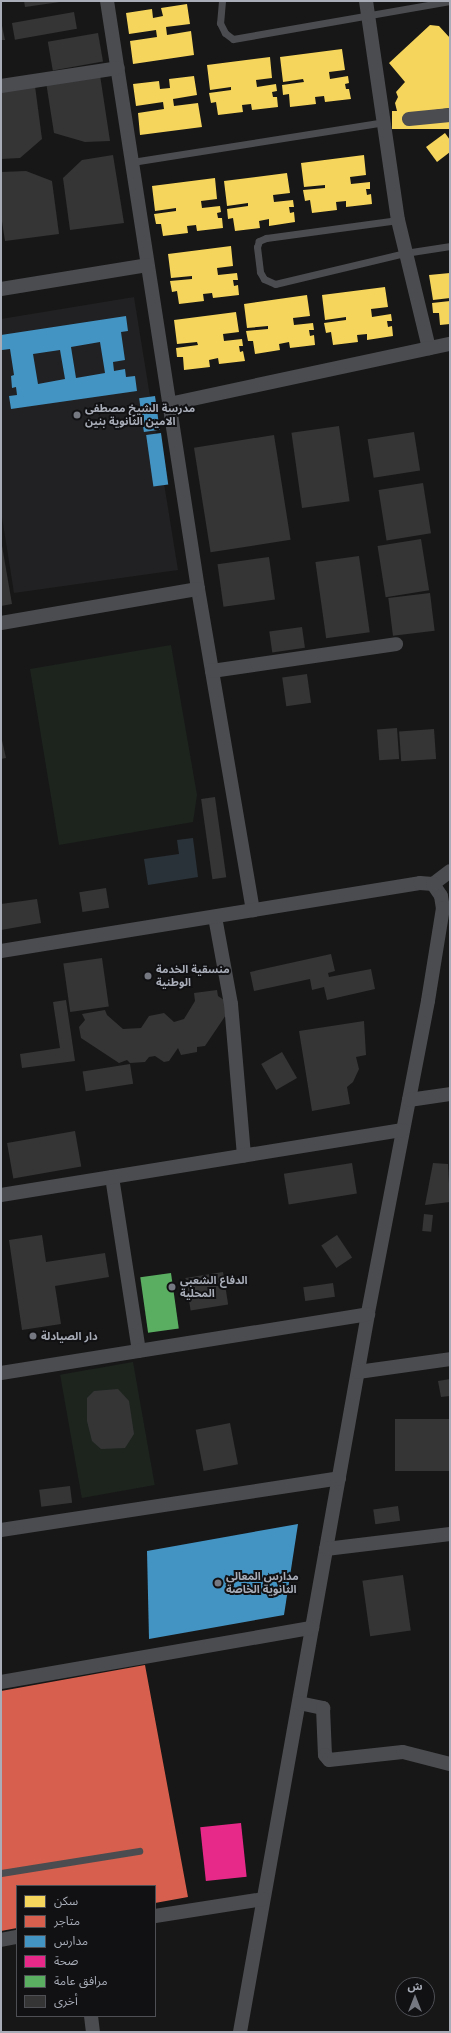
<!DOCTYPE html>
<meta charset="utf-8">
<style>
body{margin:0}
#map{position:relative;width:451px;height:2033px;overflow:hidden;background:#171717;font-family:Helvetica,"Noto Sans Arabic",sans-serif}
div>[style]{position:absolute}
.built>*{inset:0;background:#212123}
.green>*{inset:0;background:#1d241e;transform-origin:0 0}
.water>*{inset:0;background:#2a3239}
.homes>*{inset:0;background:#f6d55c;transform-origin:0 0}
.shops>*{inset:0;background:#d6604d}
.schools>*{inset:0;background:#4393c3;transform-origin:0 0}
.health>*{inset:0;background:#e7298a;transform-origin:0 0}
.public>*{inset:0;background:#5aae61;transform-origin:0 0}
.building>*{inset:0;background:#353536;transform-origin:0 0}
.lane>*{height:7px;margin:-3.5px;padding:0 3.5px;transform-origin:3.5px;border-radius:3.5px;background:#4b4c50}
.street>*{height:14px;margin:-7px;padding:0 7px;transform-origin:7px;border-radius:7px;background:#4b4c50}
.dots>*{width:11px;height:11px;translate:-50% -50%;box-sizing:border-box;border:2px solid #111113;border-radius:50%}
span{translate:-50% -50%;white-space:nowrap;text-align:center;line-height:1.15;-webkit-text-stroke:4px #111113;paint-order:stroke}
.poi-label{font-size:11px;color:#a8adb8;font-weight:700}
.left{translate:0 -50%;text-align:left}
.frame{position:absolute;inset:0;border:2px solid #a8adb8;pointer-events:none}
.legend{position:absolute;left:16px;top:1885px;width:140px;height:132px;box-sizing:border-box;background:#111113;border:1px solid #4d4f55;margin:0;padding:5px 7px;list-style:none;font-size:12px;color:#a8adb8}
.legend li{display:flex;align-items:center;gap:8px;height:20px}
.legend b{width:20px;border:1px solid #4d4f55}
.north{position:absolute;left:395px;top:1977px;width:40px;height:40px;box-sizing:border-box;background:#111113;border:1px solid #4d4f55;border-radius:50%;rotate:0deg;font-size:11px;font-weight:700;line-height:16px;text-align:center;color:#a8adb8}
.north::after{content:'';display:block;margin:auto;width:14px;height:18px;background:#757880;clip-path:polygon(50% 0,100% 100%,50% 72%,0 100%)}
</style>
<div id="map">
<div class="built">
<div style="clip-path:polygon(134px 297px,178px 570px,14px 593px,1px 511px,1px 319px)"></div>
</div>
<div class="green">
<div style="clip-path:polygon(171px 645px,197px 795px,193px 822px,59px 845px,30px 669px)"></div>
<div style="left:133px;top:1362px;width:125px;height:74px;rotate:80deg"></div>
</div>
<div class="water">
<div style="clip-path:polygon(193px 838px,198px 877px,148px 885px,144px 859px,179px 854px,177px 840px)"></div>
</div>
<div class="homes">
<div style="clip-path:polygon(187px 4px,190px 24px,166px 27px,167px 35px,191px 31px,194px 55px,133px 64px,130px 41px,157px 37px,156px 30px,129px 34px,126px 13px,152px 9px,153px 18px,163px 16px,161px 8px)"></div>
<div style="clip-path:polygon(430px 25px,439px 26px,450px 38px,450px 108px,398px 115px,395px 103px,398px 97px,396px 92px,405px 82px,389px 63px)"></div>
<div style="clip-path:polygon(342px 49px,345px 70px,329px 72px,330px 79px,348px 76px,349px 83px,345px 84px,346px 89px,349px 89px,351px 99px,325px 102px,324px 96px,315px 97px,316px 104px,290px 107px,289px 94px,283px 95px,282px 85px,304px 82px,303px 79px,283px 82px,280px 57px)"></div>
<div style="clip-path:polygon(270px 57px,272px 78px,256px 80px,257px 87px,276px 84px,277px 91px,272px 92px,273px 97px,277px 97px,278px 107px,252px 110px,251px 104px,242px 105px,243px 112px,218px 115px,216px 102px,211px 103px,209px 93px,231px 90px,231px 87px,210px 90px,207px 65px)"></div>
<div style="clip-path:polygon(194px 76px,197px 95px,173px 99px,174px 106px,198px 103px,202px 127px,140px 135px,138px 113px,164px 109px,163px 102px,136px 106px,133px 84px,159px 81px,160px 89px,170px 88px,169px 79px)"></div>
<div style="left:450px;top:111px;width:18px;height:58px;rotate:90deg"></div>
<div style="clip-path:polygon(445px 133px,450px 140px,450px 152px,437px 162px,426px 147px)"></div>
<div style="clip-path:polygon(364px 155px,366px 175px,350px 177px,351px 184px,370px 182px,370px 189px,366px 189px,367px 195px,371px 194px,372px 204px,346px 207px,346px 201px,336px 202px,337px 210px,312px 213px,310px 200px,305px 201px,303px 190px,325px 188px,325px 185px,304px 187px,301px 163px)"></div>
<div style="clip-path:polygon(287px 173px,290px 193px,273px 195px,274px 202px,293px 200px,294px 207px,289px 207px,290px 213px,294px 212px,295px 222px,269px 226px,269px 219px,259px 221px,260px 228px,235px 231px,233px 218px,228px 219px,227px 209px,248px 206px,248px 203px,227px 206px,224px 181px)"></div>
<div style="clip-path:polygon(215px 178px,217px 199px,201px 201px,202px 208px,220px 206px,221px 212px,217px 213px,218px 218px,222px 218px,223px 228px,197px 231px,196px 225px,187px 226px,188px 233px,163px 236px,161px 224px,156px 224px,154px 214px,176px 211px,176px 208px,155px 211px,152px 186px)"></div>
<div style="clip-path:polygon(231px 246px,233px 266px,217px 268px,218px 275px,237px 273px,238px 280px,233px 280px,234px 286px,238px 285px,239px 295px,213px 298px,212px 293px,203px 294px,204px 301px,179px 304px,177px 291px,172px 292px,170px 281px,192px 279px,192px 276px,171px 278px,168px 254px)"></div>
<div style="clip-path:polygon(450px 273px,450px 298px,433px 300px,429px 275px)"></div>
<div style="clip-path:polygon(385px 287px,388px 307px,371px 309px,372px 317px,391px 314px,392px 321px,387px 321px,388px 327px,392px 326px,393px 336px,367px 340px,367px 334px,357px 335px,358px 342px,333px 345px,331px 332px,326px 333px,324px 323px,346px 320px,346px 317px,325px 320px,322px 295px)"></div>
<div style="clip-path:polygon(307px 295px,310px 316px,293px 318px,294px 325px,313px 323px,314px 330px,309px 330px,310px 336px,314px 335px,315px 345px,290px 348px,289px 342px,279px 344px,280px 350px,255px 354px,253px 341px,248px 341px,246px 331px,268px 329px,268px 326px,247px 328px,244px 304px)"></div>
<div style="clip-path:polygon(450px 301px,450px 324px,440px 325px,439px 313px,433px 313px,432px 303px)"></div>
<div style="clip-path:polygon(236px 312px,239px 332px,223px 334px,224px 341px,242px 339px,243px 346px,239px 346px,240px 352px,243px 351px,245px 361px,219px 364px,218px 358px,209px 360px,210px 367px,184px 370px,183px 357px,177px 357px,176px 348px,198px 345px,197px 342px,177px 344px,174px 320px)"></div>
</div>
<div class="shops">
<div style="clip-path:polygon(145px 1665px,188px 1897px,155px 1903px,155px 1886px,17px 1886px,17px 1928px,1px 1931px,1px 1691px)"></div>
</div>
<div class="schools">
<div style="clip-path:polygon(evenodd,126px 316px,128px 331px,121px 332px,125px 360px,113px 362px,114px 371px,125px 369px,126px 377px,135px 376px,137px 391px,11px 409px,9px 396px,17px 395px,16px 387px,12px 388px,11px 376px,14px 375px,10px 349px,2px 350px,1px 335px,126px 316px,100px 342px,105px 373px,76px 378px,71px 347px,100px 342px,126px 316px,60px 350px,65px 379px,38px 384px,33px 354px,60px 350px)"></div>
<div style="left:155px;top:396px;width:34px;height:16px;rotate:82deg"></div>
<div style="left:161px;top:433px;width:52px;height:15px;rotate:82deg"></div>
<div style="clip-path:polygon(298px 1524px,284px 1615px,149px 1639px,147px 1551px)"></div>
</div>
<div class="health">
<div style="left:241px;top:1823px;width:54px;height:41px;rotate:84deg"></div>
</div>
<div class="public">
<div style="left:171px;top:1273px;width:56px;height:31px;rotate:82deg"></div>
</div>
<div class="building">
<div style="clip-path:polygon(24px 1px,60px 1px,60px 2px,25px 7px)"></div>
<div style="left:74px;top:12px;width:17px;height:63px;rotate:80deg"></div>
<div style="clip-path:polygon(1px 21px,5px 40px,1px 40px)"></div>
<div style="left:98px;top:33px;width:29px;height:51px;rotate:80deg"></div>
<div style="clip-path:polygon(100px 75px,110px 141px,85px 142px,54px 133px,46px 82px)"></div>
<div style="clip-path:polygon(35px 86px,42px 139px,20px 158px,1px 159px,1px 91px)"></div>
<div style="clip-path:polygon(113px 155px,124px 223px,70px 230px,63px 178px,82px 160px)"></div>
<div style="clip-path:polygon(26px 171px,52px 181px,59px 234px,5px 241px,1px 215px,1px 172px)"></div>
<div style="left:339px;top:426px;width:76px;height:48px;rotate:82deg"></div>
<div style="left:414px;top:432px;width:39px;height:47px;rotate:81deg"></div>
<div style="left:274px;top:435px;width:106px;height:81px;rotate:81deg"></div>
<div style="left:423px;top:483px;width:51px;height:45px;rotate:81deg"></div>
<div style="left:421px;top:539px;width:52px;height:44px;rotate:81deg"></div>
<div style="clip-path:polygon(1px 540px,12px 604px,1px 606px)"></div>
<div style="left:359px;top:556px;width:77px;height:44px;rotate:82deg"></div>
<div style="left:269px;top:557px;width:43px;height:52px;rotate:82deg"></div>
<div style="left:430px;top:593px;width:38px;height:42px;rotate:83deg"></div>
<div style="left:302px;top:627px;width:21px;height:33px;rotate:82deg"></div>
<div style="left:307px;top:674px;width:29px;height:25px;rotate:82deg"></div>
<div style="left:397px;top:728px;width:31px;height:20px;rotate:86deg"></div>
<div style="left:434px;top:729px;width:30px;height:35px;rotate:86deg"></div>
<div style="clip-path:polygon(1px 736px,6px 758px,1px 759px)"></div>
<div style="left:215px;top:797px;width:81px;height:14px;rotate:82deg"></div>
<div style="left:106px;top:888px;width:20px;height:27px;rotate:81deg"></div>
<div style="clip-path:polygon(37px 899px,41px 923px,1px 930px,1px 904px)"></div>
<div style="clip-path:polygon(331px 954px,335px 971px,328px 973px,329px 977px,371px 969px,375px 989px,327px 1000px,324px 987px,312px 990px,310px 979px,254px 991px,250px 972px)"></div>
<div style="left:102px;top:958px;width:49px;height:39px;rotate:82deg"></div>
<div style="clip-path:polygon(217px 990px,218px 996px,227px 1002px,230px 1009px,205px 1046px,197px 1047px,197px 1052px,181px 1055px,178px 1048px,169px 1061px,164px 1062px,155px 1056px,149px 1057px,145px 1062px,130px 1063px,127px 1060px,119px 1063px,81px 1038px,79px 1027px,85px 1020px,82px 1014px,105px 1010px,107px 1015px,123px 1029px,141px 1028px,149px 1016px,164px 1013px,174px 1022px,184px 1019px,195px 1001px,194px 993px)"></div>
<div style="clip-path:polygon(66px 1000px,75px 1061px,22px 1068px,20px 1054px,60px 1048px,53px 1002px)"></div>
<div style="clip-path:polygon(364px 1021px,366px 1055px,356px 1057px,359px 1069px,353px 1082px,347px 1087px,350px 1104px,312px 1111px,299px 1031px)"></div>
<div style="left:282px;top:1052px;width:30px;height:24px;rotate:60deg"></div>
<div style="left:130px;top:1064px;width:20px;height:48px;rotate:81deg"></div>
<div style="left:75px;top:1131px;width:36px;height:69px;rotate:80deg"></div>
<div style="left:352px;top:1163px;width:31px;height:69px;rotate:81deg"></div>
<div style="clip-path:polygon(433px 1163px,448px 1164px,450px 1202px,425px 1205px)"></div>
<div style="left:424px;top:1214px;width:9px;height:17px;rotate:6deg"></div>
<div style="clip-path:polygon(42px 1235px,46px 1262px,105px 1253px,109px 1277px,55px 1286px,61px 1324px,22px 1330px,9px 1240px)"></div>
<div style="left:337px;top:1235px;width:27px;height:19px;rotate:56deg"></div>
<div style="left:223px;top:1272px;width:33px;height:38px;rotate:81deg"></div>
<div style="left:333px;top:1283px;width:14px;height:30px;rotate:82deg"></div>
<div style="clip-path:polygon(450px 1379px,450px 1396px,441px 1397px,438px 1381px)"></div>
<div style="clip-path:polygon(118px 1389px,129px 1401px,134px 1434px,125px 1448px,101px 1449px,92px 1441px,87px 1421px,87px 1398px,94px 1391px)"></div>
<div style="left:450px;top:1419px;width:52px;height:55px;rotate:90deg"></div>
<div style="left:230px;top:1423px;width:42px;height:35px;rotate:79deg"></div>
<div style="left:70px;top:1486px;width:17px;height:31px;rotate:83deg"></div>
<div style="left:398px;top:1506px;width:15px;height:25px;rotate:82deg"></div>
<div style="left:403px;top:1575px;width:56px;height:41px;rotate:82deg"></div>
</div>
<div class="lane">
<div style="left:222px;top:1px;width:22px;rotate:95deg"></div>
<div style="left:220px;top:23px;width:11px;rotate:63deg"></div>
<div style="left:225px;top:33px;width:10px;rotate:37deg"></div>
<div style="left:233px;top:39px;width:220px;rotate:-9.9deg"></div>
<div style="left:132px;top:162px;width:256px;rotate:-9deg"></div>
<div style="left:398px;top:220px;width:133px;rotate:172.2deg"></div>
<div style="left:266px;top:238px;width:8px;rotate:157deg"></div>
<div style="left:259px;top:241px;width:6px;rotate:108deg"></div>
<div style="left:257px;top:247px;width:25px;rotate:83deg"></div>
<div style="left:260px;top:272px;width:8px;rotate:60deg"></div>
<div style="left:264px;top:279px;width:12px;rotate:24deg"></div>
<div style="left:275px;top:284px;width:134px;rotate:-13.4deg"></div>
<div style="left:405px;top:253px;width:46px;rotate:-8.8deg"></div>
<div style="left:1px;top:1873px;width:140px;rotate:-9.1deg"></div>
</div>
<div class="street">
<div style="left:107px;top:1px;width:595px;rotate:81.2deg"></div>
<div style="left:198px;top:589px;width:326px;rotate:80.3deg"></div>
<div style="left:366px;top:1px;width:221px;rotate:81.7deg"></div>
<div style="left:398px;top:220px;width:132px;rotate:76.4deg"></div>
<div style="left:1px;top:86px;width:118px;rotate:-8.7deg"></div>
<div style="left:409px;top:119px;width:41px;rotate:-5.6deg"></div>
<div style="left:1px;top:289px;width:148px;rotate:-9.3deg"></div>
<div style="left:169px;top:404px;width:287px;rotate:-12.1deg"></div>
<div style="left:1px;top:623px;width:200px;rotate:-9.8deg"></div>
<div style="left:212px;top:671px;width:186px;rotate:-8.3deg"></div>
<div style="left:433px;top:884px;width:21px;rotate:-37deg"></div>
<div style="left:215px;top:917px;width:88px;rotate:79.6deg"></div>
<div style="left:231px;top:1004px;width:152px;rotate:85.1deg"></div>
<div style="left:1px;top:951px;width:424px;rotate:-9.2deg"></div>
<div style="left:420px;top:883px;width:13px;rotate:4deg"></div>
<div style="left:433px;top:884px;width:14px;rotate:56deg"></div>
<div style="left:441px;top:896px;width:12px;rotate:81deg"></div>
<div style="left:443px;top:908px;width:94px;rotate:99.2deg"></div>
<div style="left:428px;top:1001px;width:319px;rotate:100.9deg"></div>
<div style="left:368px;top:1314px;width:729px;rotate:100.11deg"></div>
<div style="left:409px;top:1100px;width:41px;rotate:-8.3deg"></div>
<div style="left:112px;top:1177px;width:176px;rotate:81.2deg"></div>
<div style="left:1px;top:1195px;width:407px;rotate:-9.2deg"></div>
<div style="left:358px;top:1372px;width:93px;rotate:-8deg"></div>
<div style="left:1px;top:1373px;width:372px;rotate:-9.1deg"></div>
<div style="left:1px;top:1530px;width:342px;rotate:-8.7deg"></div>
<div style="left:326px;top:1549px;width:125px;rotate:-6.9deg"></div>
<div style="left:1px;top:1682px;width:316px;rotate:-9.9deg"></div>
<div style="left:299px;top:1703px;width:25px;rotate:12deg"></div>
<div style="left:323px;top:1708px;width:47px;rotate:87.6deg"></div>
<div style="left:325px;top:1755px;width:6px;rotate:51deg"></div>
<div style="left:329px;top:1760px;width:74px;rotate:-6.2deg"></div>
<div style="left:403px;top:1752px;width:49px;rotate:14.3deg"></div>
<div style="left:155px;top:1916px;width:109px;rotate:-8.9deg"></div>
<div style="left:1px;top:1940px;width:16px;rotate:-11deg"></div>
<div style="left:91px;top:2016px;width:16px;rotate:83deg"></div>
</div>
<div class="dots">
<div style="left:77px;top:415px;background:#757880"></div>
<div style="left:148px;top:976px;background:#757880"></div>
<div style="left:172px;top:1287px;background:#757880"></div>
<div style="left:33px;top:1336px;background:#757880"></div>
<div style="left:218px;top:1583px;background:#757880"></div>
</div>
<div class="poi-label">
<span class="left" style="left:85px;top:415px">مدرسة الشيخ مصطفى<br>الامين الثانوية بنين</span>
<span class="left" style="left:156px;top:976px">منسقية الخدمة<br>الوطنية</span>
<span class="left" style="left:180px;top:1287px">الدفاع الشعبي<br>المحلية</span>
<span class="left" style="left:41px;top:1336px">دار الصيادلة</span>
<span class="left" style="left:226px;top:1583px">مدارس المعالي<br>الثانوية الخاصة</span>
</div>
<div class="frame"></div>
<ul class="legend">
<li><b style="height:11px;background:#f6d55c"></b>سكن</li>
<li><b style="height:11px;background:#d6604d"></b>متاجر</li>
<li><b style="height:11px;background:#4393c3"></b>مدارس</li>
<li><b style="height:11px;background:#e7298a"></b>صحة</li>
<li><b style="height:11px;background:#5aae61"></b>مرافق عامة</li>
<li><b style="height:11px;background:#353536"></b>أخرى</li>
</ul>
<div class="north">ش</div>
</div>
